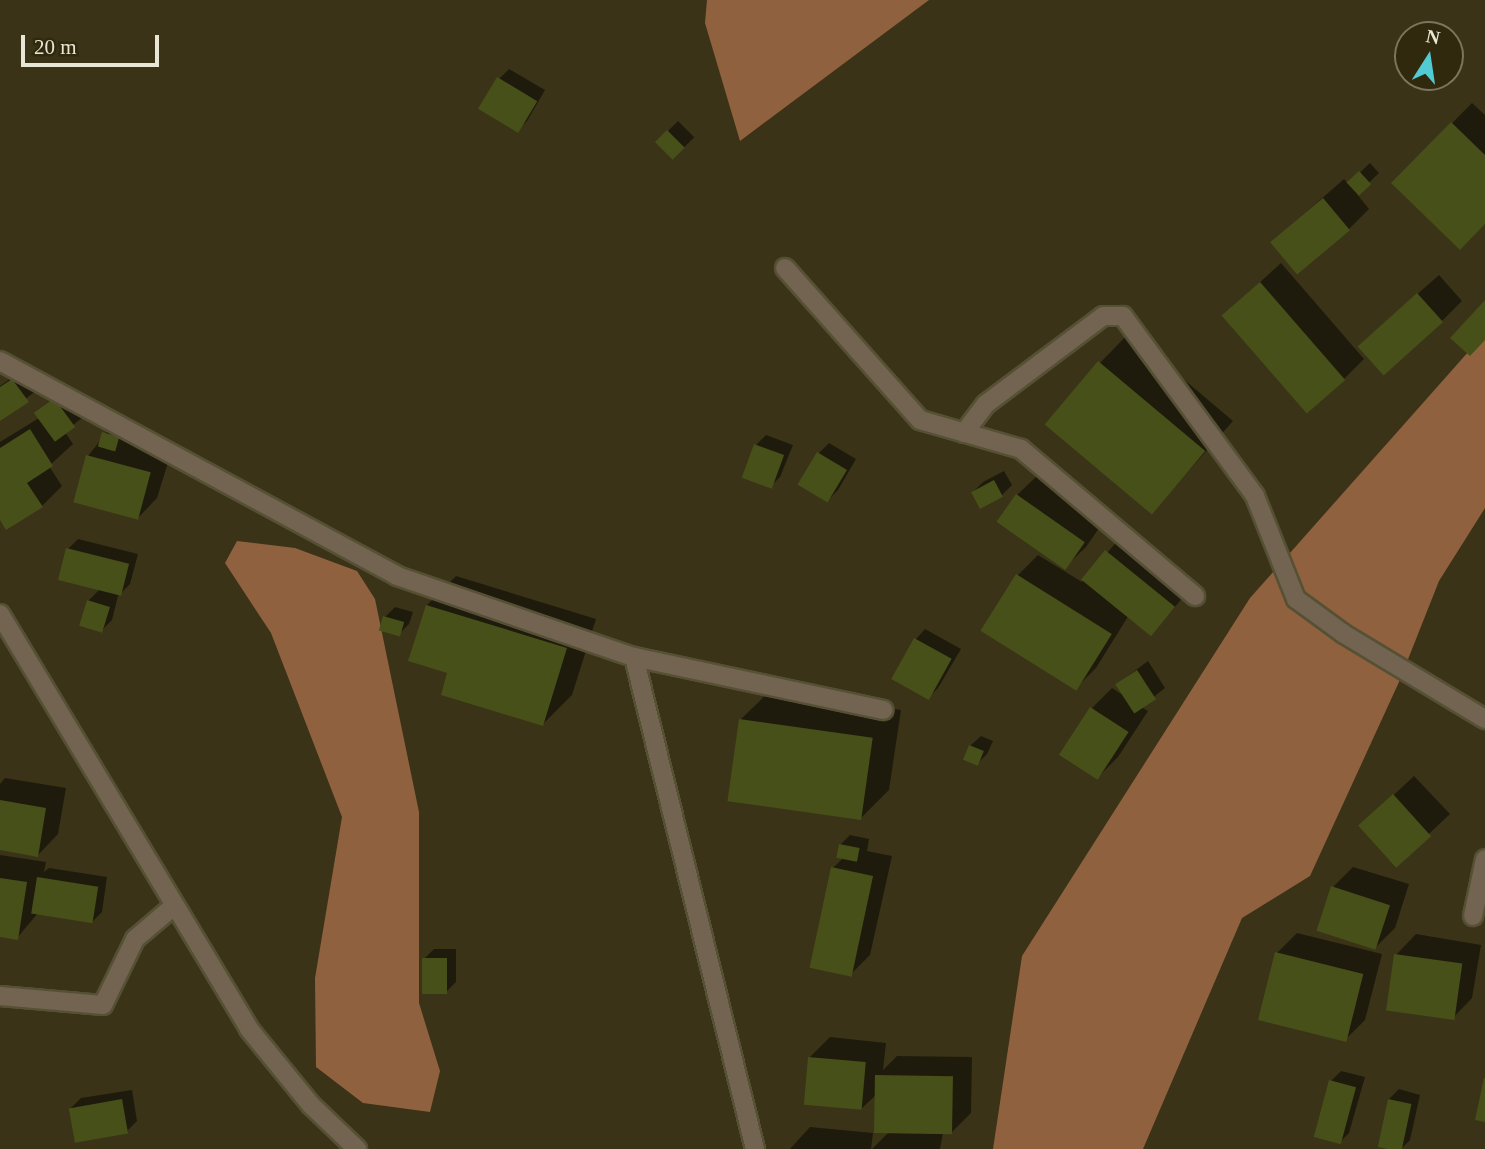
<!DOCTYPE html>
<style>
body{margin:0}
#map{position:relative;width:1485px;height:1149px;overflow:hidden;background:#3a3317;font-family:Georgia,serif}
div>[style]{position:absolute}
.forest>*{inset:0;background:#90613e}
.shadow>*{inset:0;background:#0007;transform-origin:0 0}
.building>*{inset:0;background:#475018;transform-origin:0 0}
.roads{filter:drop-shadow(2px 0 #565035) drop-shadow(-2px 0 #565035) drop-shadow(0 2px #565035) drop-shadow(0 -2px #565035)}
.minor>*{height:18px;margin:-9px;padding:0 9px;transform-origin:9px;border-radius:9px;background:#726450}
span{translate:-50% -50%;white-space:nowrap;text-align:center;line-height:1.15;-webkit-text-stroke:5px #30290d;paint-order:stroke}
.north{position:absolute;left:1394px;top:21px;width:70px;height:70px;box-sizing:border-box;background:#30290d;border:2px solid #7a755d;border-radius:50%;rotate:12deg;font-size:19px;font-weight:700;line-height:28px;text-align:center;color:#e9e6d5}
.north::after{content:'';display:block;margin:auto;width:24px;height:32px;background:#51ccd2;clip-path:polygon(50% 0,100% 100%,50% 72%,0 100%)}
.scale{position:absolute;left:21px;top:35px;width:138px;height:32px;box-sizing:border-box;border:4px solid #e9e6d5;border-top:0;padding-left:9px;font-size:21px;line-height:24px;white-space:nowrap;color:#e9e6d5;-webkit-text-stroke:5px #30290d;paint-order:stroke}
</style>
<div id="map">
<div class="forest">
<div style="clip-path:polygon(707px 0,929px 0,740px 141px,705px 23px)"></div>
<div style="clip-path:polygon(1485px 333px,1485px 508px,1439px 581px,1399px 682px,1310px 876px,1242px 918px,1143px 1149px,993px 1149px,1022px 956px,1250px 598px)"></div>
<div style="clip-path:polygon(237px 541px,295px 548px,357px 571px,375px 599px,419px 812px,419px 1003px,440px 1071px,430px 1112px,363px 1103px,316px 1067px,315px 978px,342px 817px,271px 633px,225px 563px)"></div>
</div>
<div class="shadow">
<div style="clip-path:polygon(509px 69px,545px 90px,527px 121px,517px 131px,499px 79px)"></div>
<div style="clip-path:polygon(1472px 103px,1485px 115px,1485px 222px,1393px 183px)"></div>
<div style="left:678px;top:121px;width:23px;height:29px;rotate:45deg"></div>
<div style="clip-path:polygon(1370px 163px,1379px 173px,1357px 194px,1369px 209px,1349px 229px,1272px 242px,1344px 179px,1348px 184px)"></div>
<div style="clip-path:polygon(1281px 263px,1364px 359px,1344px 379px,1224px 315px)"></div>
<div style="clip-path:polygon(1439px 275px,1462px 301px,1442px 321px,1380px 327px)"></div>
<div style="clip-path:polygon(1129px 333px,1233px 421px,1152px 512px,1100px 363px)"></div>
<div style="clip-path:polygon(23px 370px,37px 390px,0 419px,0 386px)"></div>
<div style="clip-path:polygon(65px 389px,84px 416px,65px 432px,73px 444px,49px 466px,62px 486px,42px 506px,0 517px,0 442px,39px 418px,35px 412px)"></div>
<div style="clip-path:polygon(114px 423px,127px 427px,124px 440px,171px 453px,157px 498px,137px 519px,88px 456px)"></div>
<div style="clip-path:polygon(766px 435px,793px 445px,780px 477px,770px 487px,743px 477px,756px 445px)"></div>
<div style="clip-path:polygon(829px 443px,856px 459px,838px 490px,828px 500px,819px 453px)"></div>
<div style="clip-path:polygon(1004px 471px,1012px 485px,1002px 495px,981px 507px,973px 492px,983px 482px)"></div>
<div style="clip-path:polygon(1038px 475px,1104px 521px,1086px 547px,1065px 567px,999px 521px,1017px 495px)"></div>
<div style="clip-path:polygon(1126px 531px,1194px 585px,1152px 633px,1129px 615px,1096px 668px,1076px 688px,983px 630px,1018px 575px,1038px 555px,1082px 582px)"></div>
<div style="clip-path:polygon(78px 539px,138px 554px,130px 584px,118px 596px,112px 620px,102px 630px,88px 601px,100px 589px,68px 549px)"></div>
<div style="clip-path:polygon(456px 576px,596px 619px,572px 695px,543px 724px,449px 672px,427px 605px)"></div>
<div style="clip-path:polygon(395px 607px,413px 612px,409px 624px,399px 634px,385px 617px)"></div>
<div style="clip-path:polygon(925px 629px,961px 649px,938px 688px,928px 698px,893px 678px,916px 639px)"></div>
<div style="clip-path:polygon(1148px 661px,1165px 688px,1141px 707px,1148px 711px,1118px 757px,1098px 777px,1092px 708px,1112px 688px,1126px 697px,1117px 684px)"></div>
<div style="clip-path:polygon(770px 691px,901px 710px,889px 790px,860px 819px,740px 720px)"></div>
<div style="clip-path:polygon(981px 736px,993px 741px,987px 754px,977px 764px,970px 746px)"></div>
<div style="clip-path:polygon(1414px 776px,1450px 814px,1397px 864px,1382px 806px)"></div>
<div style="clip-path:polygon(5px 778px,66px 788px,58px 834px,38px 855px,0 849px,0 784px)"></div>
<div style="clip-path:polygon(850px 835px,869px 839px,867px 851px,892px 856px,870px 955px,850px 975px,833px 868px,843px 858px,840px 845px)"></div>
<div style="clip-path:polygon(0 855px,46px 862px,44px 872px,49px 868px,107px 877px,102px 912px,92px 922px,38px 913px,17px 938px,0 935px)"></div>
<div style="clip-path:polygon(1353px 867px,1409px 884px,1395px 928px,1375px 948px,1333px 887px)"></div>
<div style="clip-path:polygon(1297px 933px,1382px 954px,1365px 1020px,1345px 1040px,1277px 953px)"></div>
<div style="clip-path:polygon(1416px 934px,1481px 945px,1472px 998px,1452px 1019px,1396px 955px)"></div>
<div style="clip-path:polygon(434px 949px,456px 949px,456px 982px,446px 992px,424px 959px)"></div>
<div style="clip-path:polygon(830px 1037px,886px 1043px,883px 1070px,897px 1056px,972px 1057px,971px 1113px,950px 1134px,943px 1133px,940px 1149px,872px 1149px,889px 1132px,877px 1094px,861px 1109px,809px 1058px)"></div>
<div style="clip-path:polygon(1341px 1071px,1365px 1077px,1349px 1133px,1339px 1143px,1331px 1081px)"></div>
<div style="clip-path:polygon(1399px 1089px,1420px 1095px,1410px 1140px,1401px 1149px,1379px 1146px,1389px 1099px)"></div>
<div style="clip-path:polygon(132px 1090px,137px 1121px,127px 1131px,71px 1108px,81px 1098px)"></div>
<div style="clip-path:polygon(810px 1127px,873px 1133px,871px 1149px,790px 1149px)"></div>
</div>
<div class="building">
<div style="left:497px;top:77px;width:47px;height:37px;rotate:31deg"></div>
<div style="clip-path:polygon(1451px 122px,1485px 155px,1485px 224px,1460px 250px,1391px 183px)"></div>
<div style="left:667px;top:130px;width:25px;height:17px;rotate:45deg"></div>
<div style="left:1359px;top:171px;width:18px;height:17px;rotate:47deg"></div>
<div style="left:1323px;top:198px;width:42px;height:69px;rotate:50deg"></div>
<div style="left:1260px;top:282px;width:130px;height:51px;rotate:49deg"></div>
<div style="left:1417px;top:293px;width:39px;height:80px;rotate:48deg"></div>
<div style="clip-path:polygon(1485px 300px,1485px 340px,1470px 356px,1450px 338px)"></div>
<div style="left:1098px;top:361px;width:140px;height:83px;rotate:40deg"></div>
<div style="clip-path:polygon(12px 379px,29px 402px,0 421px,0 387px)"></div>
<div style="left:54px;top:398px;width:36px;height:25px;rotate:54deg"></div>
<div style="clip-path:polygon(30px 429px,53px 466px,27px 483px,43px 507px,6px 530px,0 520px,0 448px)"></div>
<div style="left:102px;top:432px;width:18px;height:15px;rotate:16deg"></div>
<div style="left:754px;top:444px;width:32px;height:36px;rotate:20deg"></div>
<div style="left:817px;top:452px;width:35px;height:38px;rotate:31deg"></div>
<div style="left:86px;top:455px;width:67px;height:49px;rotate:15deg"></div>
<div style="left:994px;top:480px;width:19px;height:26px;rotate:62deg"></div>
<div style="left:1016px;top:494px;width:84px;height:34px;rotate:35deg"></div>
<div style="left:66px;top:548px;width:65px;height:33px;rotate:14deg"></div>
<div style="left:1105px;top:550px;width:90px;height:38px;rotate:39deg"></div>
<div style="left:1016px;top:574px;width:113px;height:67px;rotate:32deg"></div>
<div style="left:87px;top:600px;width:24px;height:27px;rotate:17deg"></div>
<div style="clip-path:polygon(426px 605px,567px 648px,543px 726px,441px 695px,447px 673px,408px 661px)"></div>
<div style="left:383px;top:616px;width:22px;height:15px;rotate:16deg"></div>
<div style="left:914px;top:638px;width:43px;height:47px;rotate:29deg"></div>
<div style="left:1137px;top:670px;width:35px;height:26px;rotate:57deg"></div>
<div style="left:1090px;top:707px;width:46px;height:57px;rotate:33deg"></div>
<div style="left:739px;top:719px;width:135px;height:83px;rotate:8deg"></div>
<div style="left:969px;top:745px;width:16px;height:16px;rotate:22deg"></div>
<div style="left:1393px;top:794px;width:57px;height:47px;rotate:48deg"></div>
<div style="clip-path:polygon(0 800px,46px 808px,38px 857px,0 850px)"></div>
<div style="left:839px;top:844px;width:21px;height:14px;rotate:11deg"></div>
<div style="left:831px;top:867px;width:43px;height:103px;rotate:12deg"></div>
<div style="left:37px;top:877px;width:62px;height:37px;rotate:9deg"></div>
<div style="clip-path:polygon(0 878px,27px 882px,18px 940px,0 937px)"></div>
<div style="left:1331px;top:886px;width:62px;height:47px;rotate:18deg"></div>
<div style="left:1275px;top:952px;width:91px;height:70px;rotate:14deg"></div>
<div style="left:1394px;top:954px;width:69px;height:57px;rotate:8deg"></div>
<div style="left:422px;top:958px;width:25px;height:36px"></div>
<div style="left:808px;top:1057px;width:58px;height:48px;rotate:5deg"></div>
<div style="left:875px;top:1075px;width:78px;height:58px;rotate:1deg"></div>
<div style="clip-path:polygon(1484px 1078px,1485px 1078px,1485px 1122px,1475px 1120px)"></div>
<div style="left:1329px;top:1080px;width:28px;height:59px;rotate:15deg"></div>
<div style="left:122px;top:1099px;width:35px;height:54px;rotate:80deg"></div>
<div style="left:1388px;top:1099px;width:24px;height:49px;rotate:12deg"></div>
</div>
<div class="roads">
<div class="minor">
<div style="left:785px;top:268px;width:203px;rotate:48.4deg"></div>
<div style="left:920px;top:420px;width:105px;rotate:16deg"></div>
<div style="left:1021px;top:449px;width:228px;rotate:40.2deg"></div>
<div style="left:0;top:361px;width:451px;rotate:28.4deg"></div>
<div style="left:397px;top:576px;width:250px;rotate:18.9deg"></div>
<div style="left:634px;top:657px;width:255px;rotate:12deg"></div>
<div style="left:964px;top:433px;width:36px;rotate:-53deg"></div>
<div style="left:986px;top:404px;width:146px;rotate:-36.9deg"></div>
<div style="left:1103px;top:316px;width:20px"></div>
<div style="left:1123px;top:316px;width:223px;rotate:53.7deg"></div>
<div style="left:1255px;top:496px;width:111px;rotate:68.3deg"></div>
<div style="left:1296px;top:599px;width:59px;rotate:36.1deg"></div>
<div style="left:1344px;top:634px;width:165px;rotate:31.1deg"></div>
<div style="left:0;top:614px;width:484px;rotate:59deg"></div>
<div style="left:249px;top:1029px;width:98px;rotate:50.8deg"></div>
<div style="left:311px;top:1105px;width:64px;rotate:43.7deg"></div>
<div style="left:634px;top:657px;width:507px;rotate:76.18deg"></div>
<div style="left:1473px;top:916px;width:58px;rotate:-78.1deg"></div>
<div style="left:0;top:996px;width:103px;rotate:5deg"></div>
<div style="left:103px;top:1005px;width:73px;rotate:-64.1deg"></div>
<div style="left:135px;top:939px;width:52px;rotate:-40.4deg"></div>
</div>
</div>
<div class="north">N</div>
<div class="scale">20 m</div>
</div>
